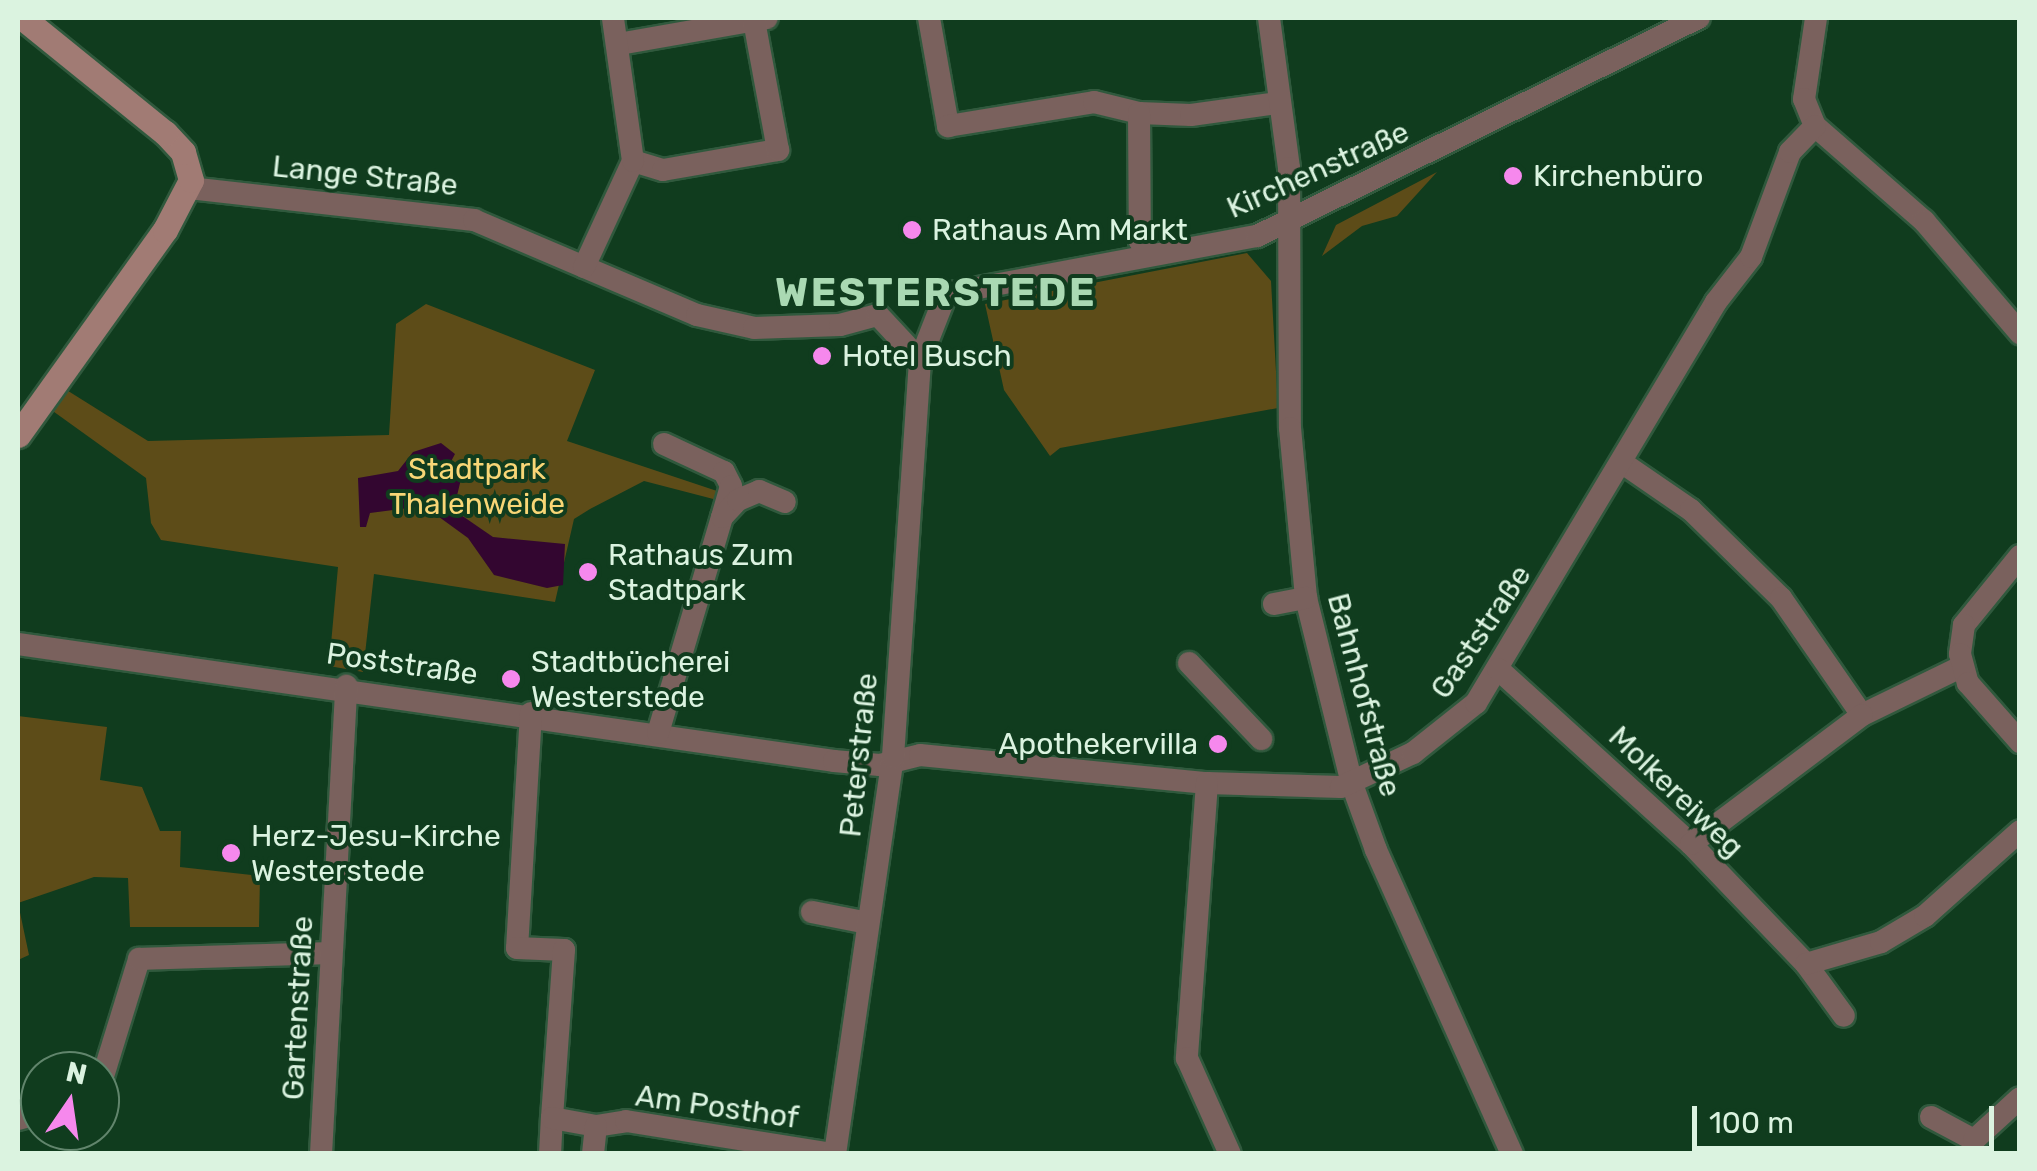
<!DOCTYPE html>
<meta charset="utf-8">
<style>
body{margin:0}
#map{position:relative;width:2037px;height:1171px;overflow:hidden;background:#103c1e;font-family:Rubik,sans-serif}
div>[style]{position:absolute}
.green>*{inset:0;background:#5d4c18}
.water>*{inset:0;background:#330630}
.roads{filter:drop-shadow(2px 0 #30593d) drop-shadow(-2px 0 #30593d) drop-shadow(0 2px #30593d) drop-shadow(0 -2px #30593d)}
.street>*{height:22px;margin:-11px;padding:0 11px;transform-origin:11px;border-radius:11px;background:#7a615d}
.secondary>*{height:25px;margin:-12.5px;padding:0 12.5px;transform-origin:12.5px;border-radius:12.5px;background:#a17b74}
.dots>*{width:28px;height:28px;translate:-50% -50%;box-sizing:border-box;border:5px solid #103c1e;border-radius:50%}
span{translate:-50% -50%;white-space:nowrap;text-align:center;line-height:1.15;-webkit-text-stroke:8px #103c1e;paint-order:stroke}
.street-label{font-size:30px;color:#dbf3e0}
.poi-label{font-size:30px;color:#dbf3e0}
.left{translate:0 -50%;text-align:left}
.right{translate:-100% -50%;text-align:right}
.park-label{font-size:30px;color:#f8d676}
.district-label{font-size:40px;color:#aad9b3;font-weight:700;letter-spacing:2.5px}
.frame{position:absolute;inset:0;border:20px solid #dbf3e0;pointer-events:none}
.north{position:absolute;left:20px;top:1051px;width:100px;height:100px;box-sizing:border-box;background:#103c1e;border:2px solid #61856c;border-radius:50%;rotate:13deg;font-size:28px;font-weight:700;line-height:40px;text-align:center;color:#dbf3e0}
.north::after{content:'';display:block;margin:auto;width:35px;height:45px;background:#f688ed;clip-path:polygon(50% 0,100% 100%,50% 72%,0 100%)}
.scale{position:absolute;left:1692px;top:1106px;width:302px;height:45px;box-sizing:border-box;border:5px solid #dbf3e0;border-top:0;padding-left:12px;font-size:30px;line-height:35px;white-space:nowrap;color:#dbf3e0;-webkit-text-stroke:8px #103c1e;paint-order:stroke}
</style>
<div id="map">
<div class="green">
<div style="clip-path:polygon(1437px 172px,1397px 216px,1362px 226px,1322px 256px,1336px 225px)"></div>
<div style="clip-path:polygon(1247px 253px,1271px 281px,1278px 408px,1060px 448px,1050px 456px,1004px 390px,985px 304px)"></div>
<div style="clip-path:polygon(426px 304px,595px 370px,567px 441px,723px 493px,721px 501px,644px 481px,590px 509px,574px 519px,555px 602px,374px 574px,363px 672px,329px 666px,338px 567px,161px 540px,151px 523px,146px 478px,50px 409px,65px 389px,148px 441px,389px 435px,396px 324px)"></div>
<div style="clip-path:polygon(18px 716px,107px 727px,100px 780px,142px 787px,160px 831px,181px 831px,180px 867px,260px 876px,259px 927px,130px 927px,128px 878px,94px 877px,18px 903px,29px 955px,18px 960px)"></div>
</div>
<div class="water">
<div style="clip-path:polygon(441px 443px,455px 454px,447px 469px,461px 479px,455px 504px,461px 515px,493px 537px,565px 544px,563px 585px,547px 588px,494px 575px,468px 538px,424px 506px,370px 513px,366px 527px,360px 527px,358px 478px,398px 471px,413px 452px)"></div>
</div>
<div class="roads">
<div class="street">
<div style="left:929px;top:18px;width:110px;rotate:80deg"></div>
<div style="left:948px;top:126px;width:148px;rotate:-9.3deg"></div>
<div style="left:1094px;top:102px;width:46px;rotate:13.7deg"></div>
<div style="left:1139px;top:113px;width:52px;rotate:2.2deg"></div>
<div style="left:1191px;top:115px;width:88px;rotate:-7.9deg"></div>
<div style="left:1269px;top:18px;width:151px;rotate:82.4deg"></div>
<div style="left:1289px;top:168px;width:260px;rotate:89.8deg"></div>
<div style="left:1290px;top:428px;width:171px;rotate:84.6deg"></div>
<div style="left:1306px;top:598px;width:192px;rotate:76.1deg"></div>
<div style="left:1352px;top:784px;width:70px;rotate:70deg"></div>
<div style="left:1376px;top:850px;width:333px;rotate:65.9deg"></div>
<div style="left:1816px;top:18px;width:82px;rotate:98.4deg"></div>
<div style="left:1804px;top:99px;width:29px;rotate:68deg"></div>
<div style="left:1815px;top:126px;width:145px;rotate:41.1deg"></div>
<div style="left:1924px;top:221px;width:148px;rotate:49.4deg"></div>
<div style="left:619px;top:44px;width:150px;rotate:-10deg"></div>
<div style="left:1139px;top:113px;width:128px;rotate:89.6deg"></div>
<div style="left:1140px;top:241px;width:15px;rotate:53deg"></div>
<div style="left:633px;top:161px;width:31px;rotate:17deg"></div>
<div style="left:663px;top:170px;width:117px;rotate:-9.9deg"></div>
<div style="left:778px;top:150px;width:132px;rotate:-100.5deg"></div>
<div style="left:189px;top:188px;width:287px;rotate:6.4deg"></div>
<div style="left:474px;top:220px;width:242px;rotate:23.1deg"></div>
<div style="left:697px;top:315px;width:58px;rotate:12.8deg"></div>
<div style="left:754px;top:328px;width:86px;rotate:-2deg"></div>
<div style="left:840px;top:325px;width:39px;rotate:-15deg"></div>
<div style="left:878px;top:315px;width:62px;rotate:47deg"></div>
<div style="left:584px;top:267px;width:117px;rotate:-65.2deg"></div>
<div style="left:633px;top:161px;width:144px;rotate:-98deg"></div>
<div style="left:664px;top:444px;width:66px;rotate:25deg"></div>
<div style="left:724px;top:472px;width:16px;rotate:63deg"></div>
<div style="left:731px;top:486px;width:29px;rotate:106deg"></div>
<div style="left:1624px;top:464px;width:81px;rotate:34.5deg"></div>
<div style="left:1691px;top:510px;width:126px;rotate:44.4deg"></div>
<div style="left:1781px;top:598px;width:142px;rotate:55.3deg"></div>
<div style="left:1862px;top:715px;width:110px;rotate:-25.9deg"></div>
<div style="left:2020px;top:556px;width:89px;rotate:129.1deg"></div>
<div style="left:1964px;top:625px;width:29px;rotate:98deg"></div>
<div style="left:1960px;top:654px;width:30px;rotate:75deg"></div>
<div style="left:1968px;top:683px;width:79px;rotate:48.6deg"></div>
<div style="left:1274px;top:604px;width:33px;rotate:-11deg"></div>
<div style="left:18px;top:644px;width:824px;rotate:8.16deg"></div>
<div style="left:834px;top:761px;width:46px;rotate:5deg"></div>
<div style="left:880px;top:765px;width:41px;rotate:-14deg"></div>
<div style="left:920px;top:755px;width:288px;rotate:5.6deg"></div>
<div style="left:1207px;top:783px;width:134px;rotate:1.7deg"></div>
<div style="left:1341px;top:787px;width:80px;rotate:-25.3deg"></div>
<div style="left:1413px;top:753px;width:80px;rotate:-38.4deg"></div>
<div style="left:1476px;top:703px;width:467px;rotate:-59.1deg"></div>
<div style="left:1716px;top:302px;width:57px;rotate:-52.1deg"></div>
<div style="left:1751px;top:257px;width:112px;rotate:-69.6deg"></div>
<div style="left:1790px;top:152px;width:36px;rotate:-46deg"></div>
<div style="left:1189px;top:663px;width:105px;rotate:46.5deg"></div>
<div style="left:1498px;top:669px;width:261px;rotate:42.2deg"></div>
<div style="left:1691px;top:844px;width:166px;rotate:46.2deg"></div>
<div style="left:1806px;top:964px;width:64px;rotate:53.8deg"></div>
<div style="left:531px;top:713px;width:235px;rotate:93.4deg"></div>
<div style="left:517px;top:948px;width:47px;rotate:2.4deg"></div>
<div style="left:564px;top:950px;width:168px;rotate:94.1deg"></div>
<div style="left:658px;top:733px;width:225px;rotate:-73.5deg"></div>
<div style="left:722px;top:517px;width:23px;rotate:-47deg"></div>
<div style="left:738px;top:500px;width:23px;rotate:-23deg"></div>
<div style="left:759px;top:491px;width:28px;rotate:23deg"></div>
<div style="left:1207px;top:783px;width:276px;rotate:94.2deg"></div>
<div style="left:1187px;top:1058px;width:105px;rotate:65.9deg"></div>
<div style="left:1691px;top:844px;width:214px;rotate:-37deg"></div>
<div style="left:812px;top:912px;width:57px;rotate:11.1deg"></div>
<div style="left:1806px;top:964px;width:78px;rotate:-16.3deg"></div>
<div style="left:1881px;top:942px;width:51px;rotate:-30.6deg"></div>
<div style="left:1925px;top:916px;width:127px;rotate:-41.8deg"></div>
<div style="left:100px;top:1086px;width:133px;rotate:-72.9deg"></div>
<div style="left:139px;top:959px;width:190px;rotate:-1.8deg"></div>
<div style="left:1931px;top:1117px;width:49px;rotate:28.1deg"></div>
<div style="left:1974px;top:1140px;width:62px;rotate:-42.4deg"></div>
<div style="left:18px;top:1119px;width:23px;rotate:-15deg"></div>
<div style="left:321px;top:1154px;width:469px;rotate:-86.9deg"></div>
<div style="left:550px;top:1154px;width:36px;rotate:-87deg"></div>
<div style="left:552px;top:1118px;width:45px;rotate:10.3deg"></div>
<div style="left:596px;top:1126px;width:30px;rotate:-9deg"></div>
<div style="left:626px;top:1121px;width:208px;rotate:9.1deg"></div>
<div style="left:593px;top:1154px;width:28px;rotate:-84deg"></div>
<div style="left:835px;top:1154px;width:401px;rotate:-81.7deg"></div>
<div style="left:893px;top:757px;width:398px;rotate:-86.1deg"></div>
<div style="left:920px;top:360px;width:71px;rotate:-68.5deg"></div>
<div style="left:946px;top:294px;width:316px;rotate:-10.6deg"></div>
<div style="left:1257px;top:236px;width:493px;rotate:-26.3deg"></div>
</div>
<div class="secondary">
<div style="left:18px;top:435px;width:252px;rotate:-54.4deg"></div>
<div style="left:165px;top:230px;width:56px;rotate:-62.5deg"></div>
<div style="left:191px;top:180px;width:29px;rotate:-106deg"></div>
<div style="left:183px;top:152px;width:26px;rotate:-133deg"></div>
<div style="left:165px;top:133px;width:183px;rotate:-141deg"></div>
</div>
</div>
<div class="dots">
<div style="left:1513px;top:176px;background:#f688ed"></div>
<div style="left:912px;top:230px;background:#f688ed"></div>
<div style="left:822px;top:356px;background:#f688ed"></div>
<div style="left:588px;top:572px;background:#f688ed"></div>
<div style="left:511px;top:679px;background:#f688ed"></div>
<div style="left:1218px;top:744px;background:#f688ed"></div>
<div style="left:231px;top:853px;background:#f688ed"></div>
</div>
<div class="street-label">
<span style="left:1318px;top:170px;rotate:-24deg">Kirchenstraße</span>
<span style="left:365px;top:176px;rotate:6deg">Lange Straße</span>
<span style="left:1481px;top:632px;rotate:-56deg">Gaststraße</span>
<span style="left:402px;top:664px;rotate:8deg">Poststraße</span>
<span style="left:1364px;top:695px;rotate:75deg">Bahnhofstraße</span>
<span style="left:859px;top:755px;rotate:-84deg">Peterstraße</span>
<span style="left:1676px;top:792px;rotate:44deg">Molkereiweg</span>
<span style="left:298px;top:1008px;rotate:-87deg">Gartenstraße</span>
<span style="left:717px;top:1107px;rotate:8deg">Am Posthof</span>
</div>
<div class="poi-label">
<span class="left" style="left:1533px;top:176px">Kirchenbüro</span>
<span class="left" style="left:932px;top:230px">Rathaus Am Markt</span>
<span class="left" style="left:842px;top:356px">Hotel Busch</span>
<span class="left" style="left:608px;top:572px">Rathaus Zum<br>Stadtpark</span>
<span class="left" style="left:531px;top:679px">Stadtbücherei<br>Westerstede</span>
<span class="right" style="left:1198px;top:744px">Apothekervilla</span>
<span class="left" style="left:251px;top:853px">Herz-Jesu-Kirche<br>Westerstede</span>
</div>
<div class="park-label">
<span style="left:477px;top:486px">Stadtpark<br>Thalenweide</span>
</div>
<div class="district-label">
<span style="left:936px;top:293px">WESTERSTEDE</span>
</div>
<div class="frame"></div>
<div class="north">N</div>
<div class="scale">100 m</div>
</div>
